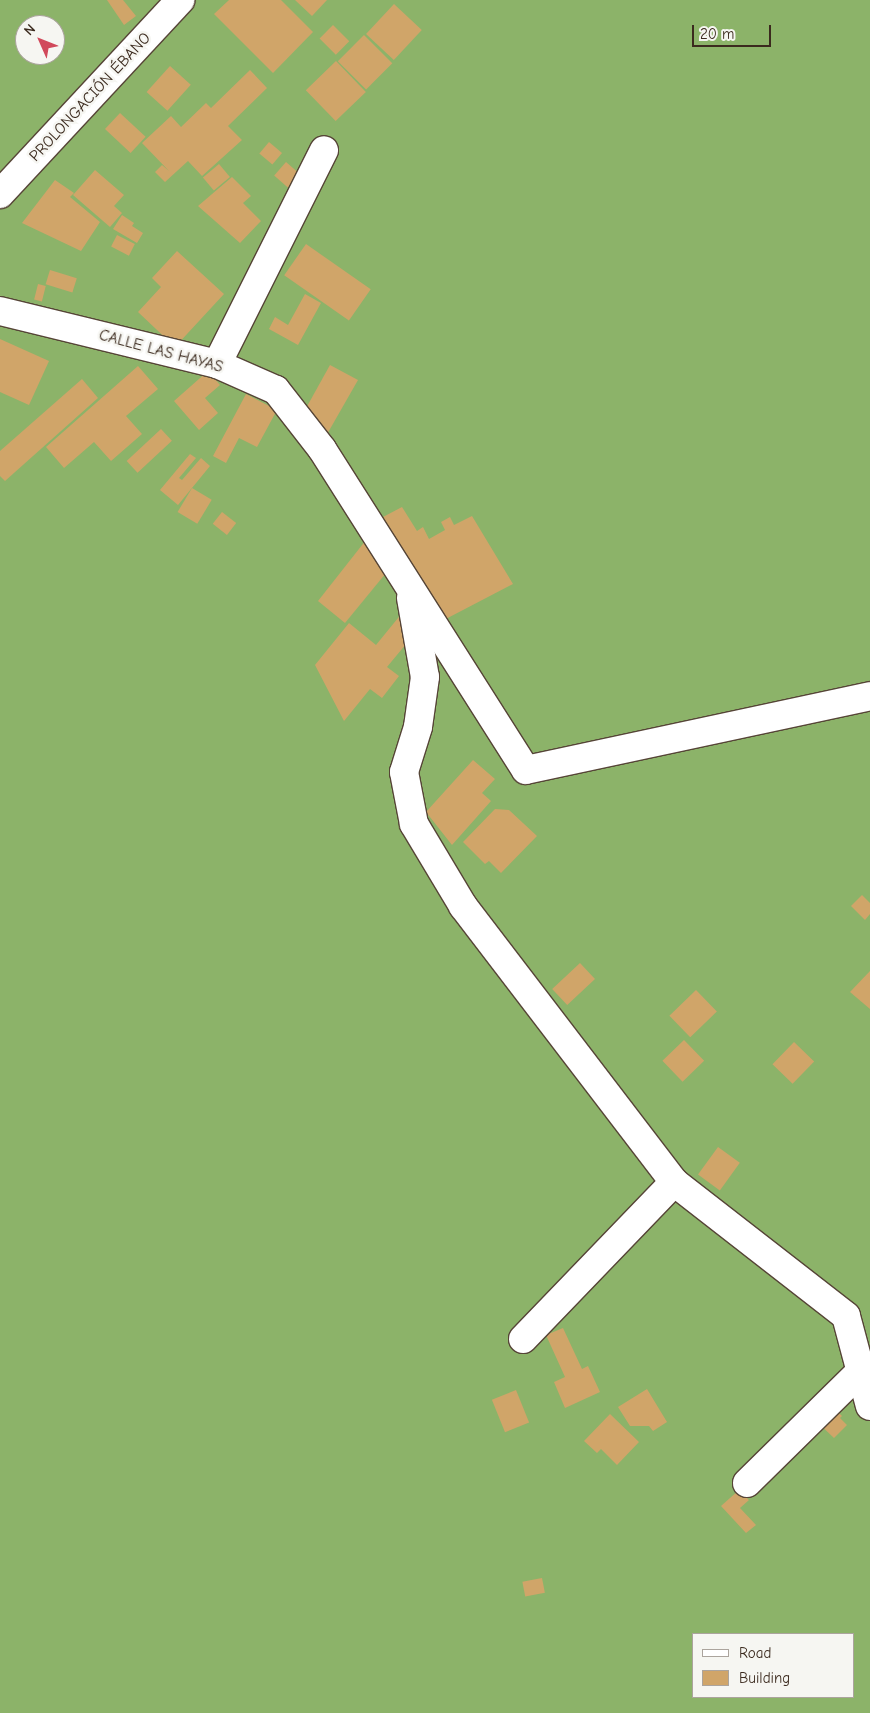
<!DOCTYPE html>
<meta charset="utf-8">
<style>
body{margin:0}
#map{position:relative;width:870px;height:1713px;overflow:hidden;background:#efe1c4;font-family:"Comic Neue",sans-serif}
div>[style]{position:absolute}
.forest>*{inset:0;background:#8cb369}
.building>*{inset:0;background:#d0a569;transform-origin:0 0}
.roads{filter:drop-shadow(1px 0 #564537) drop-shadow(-1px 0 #564537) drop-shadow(0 1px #564537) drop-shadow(0 -1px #564537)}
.minor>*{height:28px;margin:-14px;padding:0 14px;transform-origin:14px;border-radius:14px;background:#fff}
span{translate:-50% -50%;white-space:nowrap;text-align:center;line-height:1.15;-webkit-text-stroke:5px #f6f6f2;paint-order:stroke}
.street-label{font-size:16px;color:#3b2a1e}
.legend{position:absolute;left:692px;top:1633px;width:162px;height:65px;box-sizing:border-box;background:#f6f6f2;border:1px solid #aba49d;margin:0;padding:6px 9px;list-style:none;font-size:15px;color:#3b2a1e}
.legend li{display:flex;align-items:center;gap:10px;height:25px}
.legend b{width:25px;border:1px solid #aba49d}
.north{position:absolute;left:15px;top:15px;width:50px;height:50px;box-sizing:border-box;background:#f6f6f2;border:1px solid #aba49d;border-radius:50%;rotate:314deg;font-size:14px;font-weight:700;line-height:20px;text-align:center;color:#3b2a1e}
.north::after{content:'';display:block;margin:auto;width:18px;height:22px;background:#d1495b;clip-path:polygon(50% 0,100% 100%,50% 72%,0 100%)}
.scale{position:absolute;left:692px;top:25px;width:79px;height:22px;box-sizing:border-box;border:2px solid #3b2a1e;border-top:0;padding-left:6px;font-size:15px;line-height:18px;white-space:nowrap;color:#3b2a1e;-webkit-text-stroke:4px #f6f6f2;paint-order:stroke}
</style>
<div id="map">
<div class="forest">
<div style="clip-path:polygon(evenodd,0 0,870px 0,870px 1713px,0 1713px,0 0,25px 25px,55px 25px,55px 55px,25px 55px,25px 25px,0 0,694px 1634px,854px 1634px,854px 1697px,694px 1697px,694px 1634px)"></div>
</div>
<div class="building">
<div style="clip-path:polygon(107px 0,123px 0,136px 16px,124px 25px)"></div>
<div style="clip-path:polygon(229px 0,281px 0,313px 32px,273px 73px,214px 14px)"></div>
<div style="clip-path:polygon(295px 0,327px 0,312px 16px)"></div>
<div style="left:394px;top:4px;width:38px;height:41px;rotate:43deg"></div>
<div style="left:333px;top:25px;width:23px;height:19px;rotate:45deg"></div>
<div style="left:364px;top:35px;width:40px;height:37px;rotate:45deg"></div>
<div style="left:336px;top:61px;width:43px;height:42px;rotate:46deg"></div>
<div style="left:170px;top:66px;width:28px;height:35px;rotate:42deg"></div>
<div style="clip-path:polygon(250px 70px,267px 88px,228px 126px,242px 140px,202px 176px,188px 161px,165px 182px,155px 172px,162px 165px,169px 171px,142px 143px,171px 116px,181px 127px,206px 103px,211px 108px)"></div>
<div style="left:120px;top:113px;width:35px;height:22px;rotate:43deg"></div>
<div style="left:269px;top:142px;width:17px;height:15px;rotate:40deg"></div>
<div style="left:286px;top:162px;width:18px;height:18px;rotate:41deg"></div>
<div style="left:219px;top:164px;width:17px;height:21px;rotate:50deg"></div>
<div style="clip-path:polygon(95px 170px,124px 195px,114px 206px,122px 213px,110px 227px,73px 195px)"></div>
<div style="clip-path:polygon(232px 177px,251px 196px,243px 203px,261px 221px,240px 243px,198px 206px)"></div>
<div style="clip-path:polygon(55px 180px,74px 193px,70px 197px,100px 222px,81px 251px,22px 223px)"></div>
<div style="clip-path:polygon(122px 215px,134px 223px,132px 226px,143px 233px,137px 243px,113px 229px)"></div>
<div style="left:117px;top:235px;width:20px;height:13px;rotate:27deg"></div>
<div style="left:306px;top:244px;width:79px;height:38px;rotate:35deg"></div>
<div style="clip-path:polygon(177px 251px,224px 294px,175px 347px,138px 312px,161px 287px,152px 278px)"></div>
<div style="left:50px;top:270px;width:28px;height:15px;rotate:17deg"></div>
<div style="left:38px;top:284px;width:8px;height:16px;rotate:14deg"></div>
<div style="clip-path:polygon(305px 294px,321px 303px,298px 345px,269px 329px,275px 317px,288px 325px)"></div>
<div style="clip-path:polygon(0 339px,49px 361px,29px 405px,0 392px)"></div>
<div style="clip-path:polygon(330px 365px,358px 380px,326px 436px,305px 410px)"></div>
<div style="clip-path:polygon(138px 366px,158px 389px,126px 416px,142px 434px,111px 461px,94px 442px,64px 468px,46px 447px)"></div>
<div style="clip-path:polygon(208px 371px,220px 385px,205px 398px,218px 413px,199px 430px,174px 401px)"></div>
<div style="clip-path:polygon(82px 379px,98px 398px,5px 481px,0 476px,0 451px)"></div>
<div style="clip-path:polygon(246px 394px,277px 410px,257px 447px,239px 438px,226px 463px,213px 456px)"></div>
<div style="left:161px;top:429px;width:16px;height:47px;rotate:47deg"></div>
<div style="clip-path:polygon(190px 454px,196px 458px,179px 478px,182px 480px,201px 458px,210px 466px,178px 505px,160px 490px)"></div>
<div style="left:192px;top:488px;width:23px;height:28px;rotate:31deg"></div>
<div style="clip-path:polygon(402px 507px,417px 531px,423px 527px,429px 539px,445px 530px,441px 522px,450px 517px,454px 525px,472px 516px,513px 584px,440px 622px,383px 517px)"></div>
<div style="left:222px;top:512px;width:18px;height:15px;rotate:38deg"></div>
<div style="clip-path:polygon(366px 540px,386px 573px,345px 623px,318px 601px)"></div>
<div style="clip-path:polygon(407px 607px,416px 632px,387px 667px,399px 676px,382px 698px,370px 689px,344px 721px,315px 665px,349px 623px,376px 645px)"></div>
<div style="clip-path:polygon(473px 760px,495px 779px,482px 793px,491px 801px,452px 845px,426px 812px)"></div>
<div style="clip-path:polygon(495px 809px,509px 810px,537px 836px,501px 873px,489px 861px,485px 864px,463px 842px)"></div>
<div style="clip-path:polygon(862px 895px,870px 903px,870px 914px,865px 920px,851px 906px)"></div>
<div style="left:580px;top:963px;width:22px;height:38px;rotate:47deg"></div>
<div style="clip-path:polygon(870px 971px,870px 1009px,850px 992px)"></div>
<div style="left:696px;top:990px;width:30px;height:37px;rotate:46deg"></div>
<div style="left:684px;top:1040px;width:29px;height:30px;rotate:46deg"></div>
<div style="left:794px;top:1042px;width:28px;height:31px;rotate:44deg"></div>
<div style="left:718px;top:1147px;width:27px;height:34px;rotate:36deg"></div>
<div style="clip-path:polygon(563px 1328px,582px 1369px,588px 1366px,600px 1392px,565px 1408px,554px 1382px,565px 1377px,546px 1335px)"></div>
<div style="clip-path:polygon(647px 1389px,667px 1422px,653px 1431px,649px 1426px,630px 1426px,618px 1407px)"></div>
<div style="left:516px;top:1390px;width:35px;height:26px;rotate:68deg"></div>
<div style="clip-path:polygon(830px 1404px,842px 1416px,840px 1418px,847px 1425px,834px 1438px,815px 1420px)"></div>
<div style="clip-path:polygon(610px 1414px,639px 1442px,617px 1465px,601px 1449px,597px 1453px,584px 1441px)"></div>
<div style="clip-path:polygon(739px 1490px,749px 1500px,740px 1508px,756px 1525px,746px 1533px,721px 1506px)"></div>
<div style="left:542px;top:1578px;width:15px;height:20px;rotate:79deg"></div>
</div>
<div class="roads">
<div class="minor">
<div style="left:0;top:194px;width:265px;rotate:-47.1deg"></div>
<div style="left:0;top:311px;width:223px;rotate:13.7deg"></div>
<div style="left:217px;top:364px;width:64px;rotate:23.8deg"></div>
<div style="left:276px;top:390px;width:75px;rotate:52.1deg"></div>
<div style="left:322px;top:449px;width:380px;rotate:57.6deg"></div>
<div style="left:526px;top:770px;width:352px;rotate:-12.1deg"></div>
<div style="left:217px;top:364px;width:239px;rotate:-63.4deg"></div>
<div style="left:411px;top:598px;width:80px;rotate:80deg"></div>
<div style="left:425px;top:677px;width:50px;rotate:98deg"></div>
<div style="left:418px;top:727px;width:47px;rotate:107.3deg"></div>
<div style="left:404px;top:772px;width:53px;rotate:79.1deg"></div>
<div style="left:414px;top:824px;width:96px;rotate:59.1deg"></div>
<div style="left:463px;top:906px;width:347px;rotate:52.6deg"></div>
<div style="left:674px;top:1182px;width:218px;rotate:37.9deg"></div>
<div style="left:846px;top:1316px;width:93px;rotate:75.1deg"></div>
<div style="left:523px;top:1339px;width:218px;rotate:-46.1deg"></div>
<div style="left:747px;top:1483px;width:160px;rotate:-44.5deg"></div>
</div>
</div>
<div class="street-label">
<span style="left:90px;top:97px;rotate:-47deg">PROLONGACIÓN ÉBANO</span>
<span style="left:161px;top:351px;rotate:15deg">CALLE LAS HAYAS</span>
</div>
<ul class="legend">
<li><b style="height:6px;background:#fff"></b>Road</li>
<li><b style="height:14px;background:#d0a569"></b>Building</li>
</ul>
<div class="north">N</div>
<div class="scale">20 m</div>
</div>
